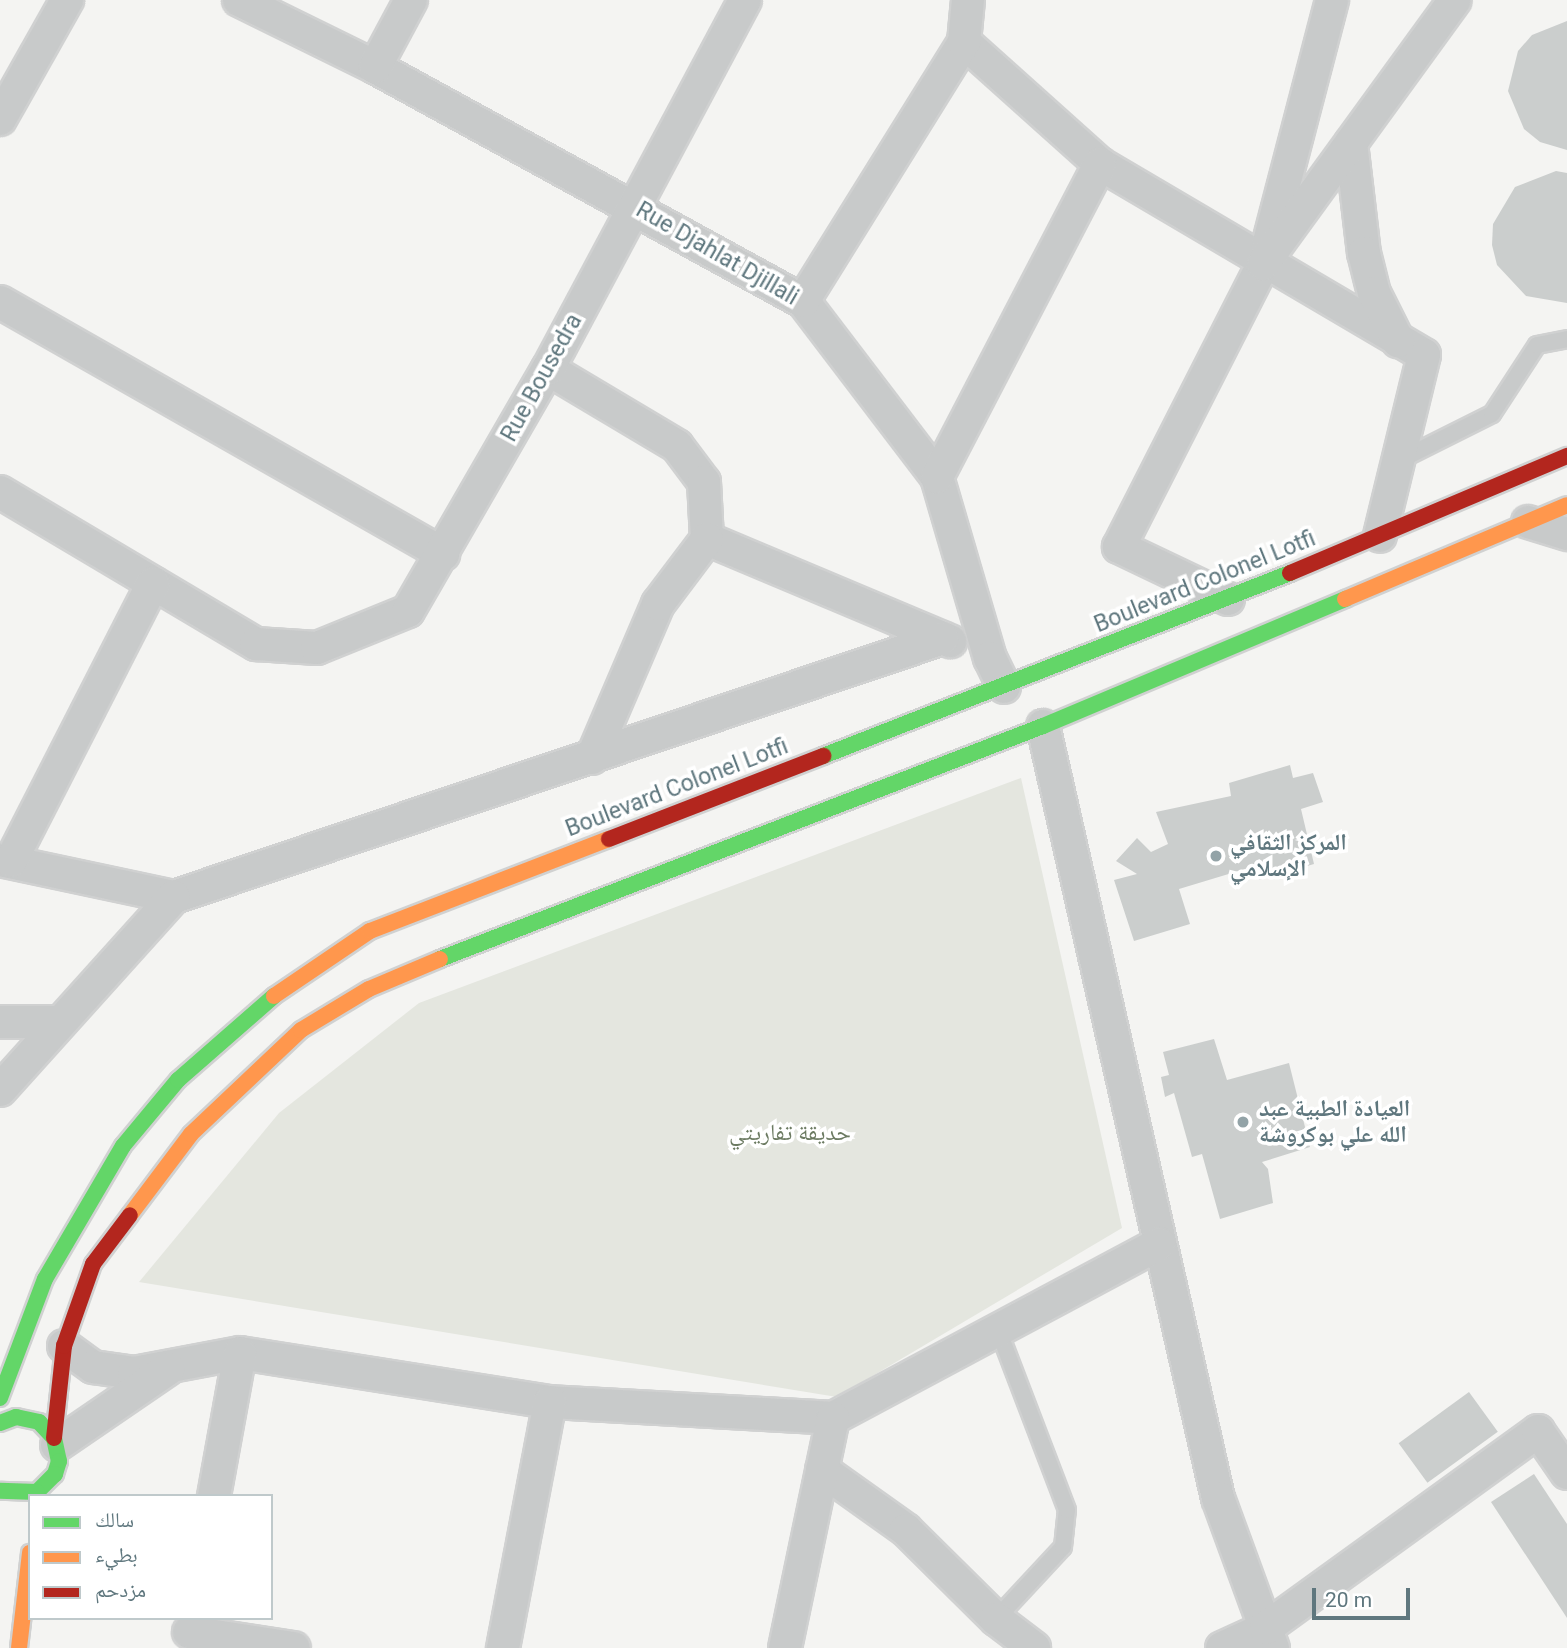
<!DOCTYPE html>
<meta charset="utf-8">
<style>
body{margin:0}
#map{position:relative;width:1567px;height:1648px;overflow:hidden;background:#f4f4f2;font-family:Roboto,"Noto Naskh Arabic",sans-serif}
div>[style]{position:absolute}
.green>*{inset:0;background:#e4e6df}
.building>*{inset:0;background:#cbcecd;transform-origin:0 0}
.roads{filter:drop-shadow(2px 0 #d0d1d1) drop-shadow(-2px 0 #d0d1d1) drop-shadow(0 2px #d0d1d1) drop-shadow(0 -2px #d0d1d1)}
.lane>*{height:16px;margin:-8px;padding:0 8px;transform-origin:8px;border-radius:8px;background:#c8caca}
.street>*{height:32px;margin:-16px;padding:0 16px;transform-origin:16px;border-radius:16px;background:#c8caca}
.fast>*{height:16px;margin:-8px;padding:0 8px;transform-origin:8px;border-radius:8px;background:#63d668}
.slow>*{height:16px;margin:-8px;padding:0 8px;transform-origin:8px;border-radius:8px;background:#ff974d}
.jam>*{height:16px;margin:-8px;padding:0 8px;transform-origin:8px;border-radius:8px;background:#b3261e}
.dots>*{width:19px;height:19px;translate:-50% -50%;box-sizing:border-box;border:4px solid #fff;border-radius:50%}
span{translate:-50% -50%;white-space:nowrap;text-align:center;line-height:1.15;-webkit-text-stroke:7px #fff;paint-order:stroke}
.street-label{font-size:23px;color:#5f777e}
.poi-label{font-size:23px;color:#5f777e;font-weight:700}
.left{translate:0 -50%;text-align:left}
.park-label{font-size:23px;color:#6c7b62}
.legend{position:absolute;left:28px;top:1494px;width:245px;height:126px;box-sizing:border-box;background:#fff;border:2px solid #bfc9cb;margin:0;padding:9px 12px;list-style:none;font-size:21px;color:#5f777e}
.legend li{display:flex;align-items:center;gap:14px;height:35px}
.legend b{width:35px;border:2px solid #bfc9cb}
.scale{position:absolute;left:1312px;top:1588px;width:98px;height:32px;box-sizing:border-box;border:4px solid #5f777e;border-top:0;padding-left:9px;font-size:21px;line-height:24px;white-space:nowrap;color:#5f777e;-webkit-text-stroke:5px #fff;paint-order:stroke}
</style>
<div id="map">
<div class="green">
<div style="clip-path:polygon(1021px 778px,1122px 1228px,837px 1397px,139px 1282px,279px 1113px,419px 1003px)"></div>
</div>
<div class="building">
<div style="clip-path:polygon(1567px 21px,1567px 150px,1540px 142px,1524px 129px,1508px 91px,1518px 51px,1532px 35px)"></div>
<div style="clip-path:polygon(1556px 171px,1567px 173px,1567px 303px,1526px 296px,1497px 265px,1492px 245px,1493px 224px,1515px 187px)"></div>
<div style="clip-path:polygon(1290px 765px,1293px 778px,1313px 773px,1323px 802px,1301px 809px,1314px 864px,1259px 880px,1255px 866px,1179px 889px,1190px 924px,1134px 941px,1114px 880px,1137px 874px,1116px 861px,1137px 838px,1151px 852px,1168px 844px,1156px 812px,1231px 796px,1229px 783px)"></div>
<div style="clip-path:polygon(1214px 1039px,1227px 1080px,1289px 1063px,1310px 1147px,1262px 1162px,1268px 1169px,1273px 1203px,1220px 1219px,1202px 1154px,1192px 1157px,1174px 1093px,1165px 1097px,1161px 1077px,1169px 1075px,1163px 1052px)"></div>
<div style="left:1469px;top:1392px;width:49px;height:87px;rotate:54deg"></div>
<div style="clip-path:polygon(1534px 1474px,1567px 1524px,1567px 1618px,1491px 1502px)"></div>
</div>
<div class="roads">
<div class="lane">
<div style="left:1398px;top:461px;width:105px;rotate:-26.6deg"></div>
<div style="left:1492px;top:414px;width:82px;rotate:-56.9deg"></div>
<div style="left:1537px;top:345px;width:31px;rotate:-11deg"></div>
<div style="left:996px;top:1619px;width:98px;rotate:-47.1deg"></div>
<div style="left:1063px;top:1547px;width:37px;rotate:-84deg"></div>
<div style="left:1067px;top:1510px;width:194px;rotate:-110.9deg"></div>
</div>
<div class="street">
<div style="left:239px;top:0;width:152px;rotate:26.2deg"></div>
<div style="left:375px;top:67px;width:488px;rotate:28.7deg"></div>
<div style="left:803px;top:301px;width:221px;rotate:52.7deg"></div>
<div style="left:937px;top:477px;width:189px;rotate:73.7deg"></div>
<div style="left:990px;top:658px;width:32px;rotate:64deg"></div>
<div style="left:964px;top:42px;width:183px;rotate:41.9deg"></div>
<div style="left:1100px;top:164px;width:376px;rotate:30.5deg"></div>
<div style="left:1424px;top:355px;width:186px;rotate:103.7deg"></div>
<div style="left:375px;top:67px;width:76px;rotate:-61.8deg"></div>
<div style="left:0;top:119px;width:137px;rotate:-60.6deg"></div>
<div style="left:1351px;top:143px;width:111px;rotate:83.3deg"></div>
<div style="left:1364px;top:253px;width:41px;rotate:76deg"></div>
<div style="left:1374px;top:293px;width:54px;rotate:63.4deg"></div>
<div style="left:1268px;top:246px;width:254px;rotate:-75.4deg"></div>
<div style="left:803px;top:301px;width:305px;rotate:-58.1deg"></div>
<div style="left:964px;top:42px;width:42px;rotate:-84.6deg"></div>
<div style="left:0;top:302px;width:510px;rotate:29.63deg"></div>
<div style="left:548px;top:369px;width:150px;rotate:30.8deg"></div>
<div style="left:677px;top:446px;width:45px;rotate:53.1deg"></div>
<div style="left:704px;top:482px;width:57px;rotate:87deg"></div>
<div style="left:707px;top:539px;width:264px;rotate:22.8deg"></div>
<div style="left:937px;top:477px;width:353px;rotate:-62.5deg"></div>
<div style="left:0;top:492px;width:298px;rotate:30.7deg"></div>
<div style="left:256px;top:644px;width:61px;rotate:3.8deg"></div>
<div style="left:317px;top:648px;width:98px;rotate:-22.1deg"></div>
<div style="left:408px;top:611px;width:280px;rotate:-60deg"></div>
<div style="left:548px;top:369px;width:418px;rotate:-61.9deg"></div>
<div style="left:1528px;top:522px;width:41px;rotate:17.1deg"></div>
<div style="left:1228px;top:599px;width:121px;rotate:-154.5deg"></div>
<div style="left:1119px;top:547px;width:318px;rotate:-63deg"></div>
<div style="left:1263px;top:264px;width:326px;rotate:-54deg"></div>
<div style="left:1043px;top:726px;width:792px;rotate:77.23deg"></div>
<div style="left:1218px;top:1498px;width:160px;rotate:69.9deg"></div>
<div style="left:592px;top:758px;width:168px;rotate:-66.8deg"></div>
<div style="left:658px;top:604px;width:81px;rotate:-53deg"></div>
<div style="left:0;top:860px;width:178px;rotate:12deg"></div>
<div style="left:174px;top:897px;width:811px;rotate:-18.61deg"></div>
<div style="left:11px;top:861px;width:312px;rotate:-62.9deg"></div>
<div style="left:0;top:1022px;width:60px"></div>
<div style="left:0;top:1090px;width:260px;rotate:-48deg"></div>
<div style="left:64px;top:1346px;width:36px;rotate:36deg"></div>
<div style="left:93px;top:1367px;width:41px;rotate:8.3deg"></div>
<div style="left:134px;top:1373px;width:108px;rotate:-10.7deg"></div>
<div style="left:240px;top:1353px;width:314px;rotate:9deg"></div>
<div style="left:550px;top:1402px;width:283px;rotate:3.2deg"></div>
<div style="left:833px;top:1418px;width:370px;rotate:-28.1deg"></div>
<div style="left:57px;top:1445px;width:135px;rotate:-34.4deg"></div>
<div style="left:822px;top:1470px;width:103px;rotate:35.5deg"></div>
<div style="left:906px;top:1530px;width:127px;rotate:44.7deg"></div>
<div style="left:996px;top:1619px;width:48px;rotate:37.3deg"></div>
<div style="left:214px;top:1496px;width:145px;rotate:-79.7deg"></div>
<div style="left:189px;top:1632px;width:106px;rotate:8.7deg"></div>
<div style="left:503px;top:1648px;width:250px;rotate:-79.2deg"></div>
<div style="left:785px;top:1648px;width:235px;rotate:-78.2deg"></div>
<div style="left:1222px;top:1648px;width:48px;rotate:-24.4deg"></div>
<div style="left:1266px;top:1628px;width:336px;rotate:-35.9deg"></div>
<div style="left:1538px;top:1431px;width:51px;rotate:55.4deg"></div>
</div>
<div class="fast">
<div style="left:823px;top:756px;width:502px;rotate:-21.4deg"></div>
<div style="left:440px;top:959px;width:646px;rotate:-21.13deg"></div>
<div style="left:1043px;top:726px;width:328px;rotate:-22.8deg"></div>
<div style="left:0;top:1398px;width:127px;rotate:-69.3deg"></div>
<div style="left:45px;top:1279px;width:154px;rotate:-59.6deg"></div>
<div style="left:123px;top:1146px;width:86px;rotate:-50.2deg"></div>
<div style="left:178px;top:1080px;width:128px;rotate:-41.2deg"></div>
<div style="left:0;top:1423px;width:17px;rotate:-21deg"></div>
<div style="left:16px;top:1417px;width:24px;rotate:12deg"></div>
<div style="left:39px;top:1422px;width:22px;rotate:47deg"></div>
<div style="left:54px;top:1438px;width:24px;rotate:78deg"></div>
<div style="left:59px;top:1461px;width:14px;rotate:107deg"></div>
<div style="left:55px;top:1474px;width:25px;rotate:135deg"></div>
<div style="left:37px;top:1492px;width:37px;rotate:-178deg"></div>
</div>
<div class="slow">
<div style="left:1345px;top:599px;width:241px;rotate:-22.9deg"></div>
<div style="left:274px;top:996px;width:116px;rotate:-34.1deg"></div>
<div style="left:370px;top:931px;width:256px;rotate:-21.1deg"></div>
<div style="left:130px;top:1215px;width:101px;rotate:-53deg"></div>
<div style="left:191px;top:1134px;width:151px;rotate:-43.4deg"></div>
<div style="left:301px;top:1030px;width:79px;rotate:-31.1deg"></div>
<div style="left:369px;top:989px;width:77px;rotate:-22.9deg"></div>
<div style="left:19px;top:1648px;width:96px;rotate:-83.4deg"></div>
</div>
<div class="jam">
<div style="left:1290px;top:573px;width:301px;rotate:-22.9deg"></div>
<div style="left:609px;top:839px;width:230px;rotate:-21.2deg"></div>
<div style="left:54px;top:1438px;width:93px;rotate:-83.8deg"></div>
<div style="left:64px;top:1346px;width:87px;rotate:-70.5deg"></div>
<div style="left:93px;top:1264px;width:61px;rotate:-52.9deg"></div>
</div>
</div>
<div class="dots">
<div style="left:1216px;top:856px;background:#93a3a7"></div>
<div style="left:1243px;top:1122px;background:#93a3a7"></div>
</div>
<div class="street-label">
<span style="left:717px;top:254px;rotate:30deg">Rue Djahlat Djillali</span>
<span style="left:542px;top:378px;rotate:-61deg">Rue Bousedra</span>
<span style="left:1205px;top:582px;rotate:-22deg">Boulevard Colonel Lotfi</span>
<span style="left:677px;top:788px;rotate:-21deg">Boulevard Colonel Lotfi</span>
</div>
<div class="poi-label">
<span class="left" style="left:1230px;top:856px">المركز الثقافي<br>الإسلامي</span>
<span class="left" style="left:1259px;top:1122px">العيادة الطبية عبد<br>الله علي بوكروشة</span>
</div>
<div class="park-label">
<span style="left:790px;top:1133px">حديقة تفاريتي</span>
</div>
<ul class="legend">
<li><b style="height:9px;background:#63d668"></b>سالك</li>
<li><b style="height:9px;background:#ff974d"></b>بطيء</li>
<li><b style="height:9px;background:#b3261e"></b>مزدحم</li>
</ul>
<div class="scale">20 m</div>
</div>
